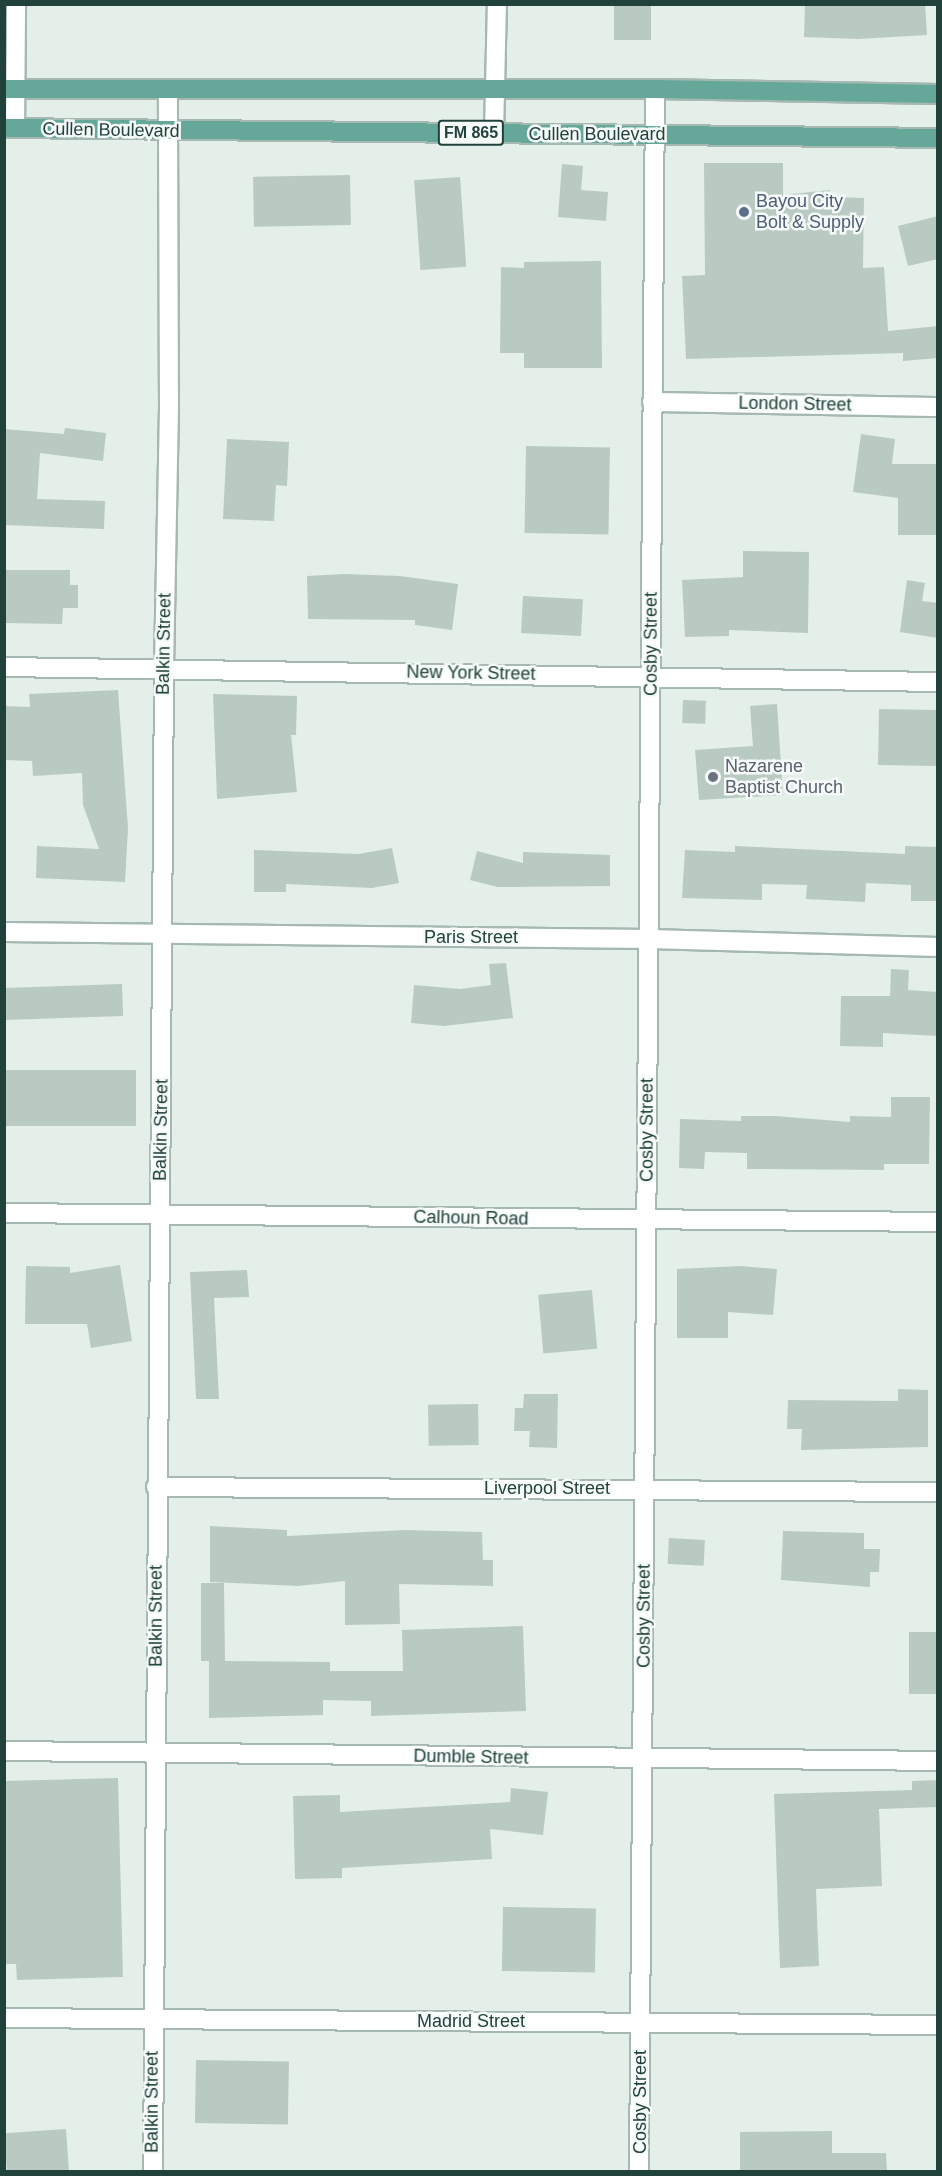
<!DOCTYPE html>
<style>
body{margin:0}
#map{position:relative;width:942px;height:2176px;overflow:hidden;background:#e4efea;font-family:Helvetica,sans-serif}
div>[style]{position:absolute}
.building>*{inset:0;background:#b9cac3;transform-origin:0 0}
.roads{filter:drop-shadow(2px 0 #a6b8b2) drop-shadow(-2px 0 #a6b8b2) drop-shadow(0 2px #a6b8b2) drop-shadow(0 -2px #a6b8b2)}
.minor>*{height:18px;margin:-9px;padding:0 9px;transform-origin:9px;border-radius:9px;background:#fff}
.tertiary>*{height:18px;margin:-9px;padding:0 9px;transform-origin:9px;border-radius:9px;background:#fff}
.primary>*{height:18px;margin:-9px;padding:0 9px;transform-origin:9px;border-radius:9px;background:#65a899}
.dots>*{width:16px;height:16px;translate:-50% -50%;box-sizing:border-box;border:3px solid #f5faf8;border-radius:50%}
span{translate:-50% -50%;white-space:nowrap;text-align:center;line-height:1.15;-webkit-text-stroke:5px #f5faf8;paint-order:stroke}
.shield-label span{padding:2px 4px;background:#f5faf8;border:2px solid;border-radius:4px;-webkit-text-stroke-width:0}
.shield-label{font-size:16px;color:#21423a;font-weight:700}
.street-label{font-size:18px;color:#21423a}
.service-label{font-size:18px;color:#4e5e75}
.left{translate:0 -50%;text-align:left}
.worship-label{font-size:18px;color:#5b616d}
.frame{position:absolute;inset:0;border:6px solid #21423a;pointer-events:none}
</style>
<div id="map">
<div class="building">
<div style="left:614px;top:4px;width:37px;height:36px"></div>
<div style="clip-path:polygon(805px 4px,925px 4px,927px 35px,858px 39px,804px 37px)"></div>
<div style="clip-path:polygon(704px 163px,783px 163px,783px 195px,830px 190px,831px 197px,864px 198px,863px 268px,884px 267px,888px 331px,938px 326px,938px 358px,903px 361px,903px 353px,686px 359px,682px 276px,705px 275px)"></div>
<div style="clip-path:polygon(562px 164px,583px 166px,581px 190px,608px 192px,606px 221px,558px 217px)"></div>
<div style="left:350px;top:175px;width:50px;height:97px;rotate:89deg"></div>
<div style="left:460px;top:177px;width:90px;height:46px;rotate:86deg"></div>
<div style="clip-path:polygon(938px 216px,938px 259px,908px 266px,898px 226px)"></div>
<div style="clip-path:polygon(601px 261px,602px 368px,524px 368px,524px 353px,500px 353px,501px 267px,524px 268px,524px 262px)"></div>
<div style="clip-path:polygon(65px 428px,106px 433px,103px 461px,40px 453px,37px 499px,105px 501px,104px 529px,4px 525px,4px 429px,64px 434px)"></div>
<div style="clip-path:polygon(861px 434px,895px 439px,892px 464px,938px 464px,938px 535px,898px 535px,898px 498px,853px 492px)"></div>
<div style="clip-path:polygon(227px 439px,289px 442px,287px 486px,276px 485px,274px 521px,223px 519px)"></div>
<div style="left:526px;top:446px;width:84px;height:87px;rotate:1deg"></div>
<div style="clip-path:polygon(743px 551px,809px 552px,808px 633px,729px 630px,729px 636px,685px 637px,682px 580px,743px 577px)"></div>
<div style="clip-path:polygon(4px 570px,70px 570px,70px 585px,78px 585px,78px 608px,63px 608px,62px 624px,4px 623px)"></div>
<div style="clip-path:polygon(344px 574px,400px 576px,458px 584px,452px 630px,415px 625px,415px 620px,308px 619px,307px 576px)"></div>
<div style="clip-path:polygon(907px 580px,925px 583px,922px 601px,938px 603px,938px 638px,900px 632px)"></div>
<div style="left:523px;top:596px;width:60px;height:37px;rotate:3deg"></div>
<div style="clip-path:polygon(118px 690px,128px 828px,125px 882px,36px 878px,37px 846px,99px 849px,83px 805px,82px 773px,33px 776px,32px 761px,4px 760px,4px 706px,30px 707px,29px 694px)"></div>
<div style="clip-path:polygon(213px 694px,297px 696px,296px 735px,291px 735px,297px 792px,217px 799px)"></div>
<div style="left:683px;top:700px;width:23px;height:23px;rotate:2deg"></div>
<div style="clip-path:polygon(777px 704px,783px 795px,699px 800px,695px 750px,753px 746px,750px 706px)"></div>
<div style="left:879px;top:709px;width:58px;height:56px;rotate:1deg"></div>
<div style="clip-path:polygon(735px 846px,905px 854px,905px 846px,938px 847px,938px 901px,911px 901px,911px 885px,866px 883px,865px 902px,806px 899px,807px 885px,762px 884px,762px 900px,682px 898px,685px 850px,735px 852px)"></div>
<div style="clip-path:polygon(392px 848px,399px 883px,372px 888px,286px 884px,286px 892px,254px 892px,254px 850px,359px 854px)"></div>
<div style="clip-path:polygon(477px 851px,523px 863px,523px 852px,610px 855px,610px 886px,498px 887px,470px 880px)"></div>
<div style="clip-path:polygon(506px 963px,513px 1018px,444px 1026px,411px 1023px,414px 985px,460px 989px,491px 985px,489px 964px)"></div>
<div style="clip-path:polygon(891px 969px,909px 970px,908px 990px,938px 992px,938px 1036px,883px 1033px,883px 1047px,840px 1046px,841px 996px,890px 996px)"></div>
<div style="left:122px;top:984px;width:32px;height:118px;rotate:88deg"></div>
<div style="left:4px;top:1070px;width:132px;height:56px"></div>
<div style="clip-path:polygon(891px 1097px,930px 1097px,929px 1164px,884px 1164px,884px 1170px,747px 1169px,747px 1153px,705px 1152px,704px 1169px,679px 1168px,680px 1119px,741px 1121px,741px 1116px,775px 1116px,850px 1122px,850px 1116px,891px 1117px)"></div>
<div style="clip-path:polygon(120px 1265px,132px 1341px,91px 1348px,87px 1324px,25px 1324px,26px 1266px,70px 1267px,70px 1273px)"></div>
<div style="clip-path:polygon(740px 1266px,777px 1269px,773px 1315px,728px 1312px,728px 1338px,677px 1338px,677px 1269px)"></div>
<div style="clip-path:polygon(247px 1270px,249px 1297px,214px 1298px,219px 1399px,196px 1399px,190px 1272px)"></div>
<div style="left:592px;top:1290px;width:59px;height:54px;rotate:85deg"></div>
<div style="clip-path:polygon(898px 1389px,928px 1390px,928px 1447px,801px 1450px,802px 1429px,787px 1429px,788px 1400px,898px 1401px)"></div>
<div style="clip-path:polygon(524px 1394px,558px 1394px,557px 1448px,529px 1447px,530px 1431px,514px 1431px,515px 1408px,523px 1408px)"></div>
<div style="left:478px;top:1404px;width:41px;height:50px;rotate:89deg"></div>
<div style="clip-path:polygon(210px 1526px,287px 1530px,287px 1536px,405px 1530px,482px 1532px,483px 1560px,493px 1560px,493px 1586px,399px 1584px,400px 1624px,345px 1625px,345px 1581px,298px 1586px,210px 1582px)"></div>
<div style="clip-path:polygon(783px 1531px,864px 1533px,864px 1549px,880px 1549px,879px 1572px,870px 1572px,870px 1587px,781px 1580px)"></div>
<div style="left:669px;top:1538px;width:36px;height:26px;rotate:3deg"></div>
<div style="clip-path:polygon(201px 1583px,224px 1583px,225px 1661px,330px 1662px,330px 1671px,403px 1671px,402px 1630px,523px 1626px,526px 1711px,371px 1716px,371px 1701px,323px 1700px,323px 1715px,209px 1718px,209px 1661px,201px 1661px)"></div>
<div style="left:938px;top:1632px;width:62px;height:29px;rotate:90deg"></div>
<div style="clip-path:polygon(118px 1778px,123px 1977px,17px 1980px,16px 1964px,4px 1964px,4px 1781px)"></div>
<div style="clip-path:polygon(938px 1780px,938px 1807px,879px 1809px,882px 1886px,816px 1889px,819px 1966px,780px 1968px,774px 1794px,912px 1790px,912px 1781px)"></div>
<div style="clip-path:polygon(511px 1788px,548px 1792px,543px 1835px,490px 1829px,492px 1859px,342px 1868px,342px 1878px,295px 1879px,293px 1796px,340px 1795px,340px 1812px,510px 1802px)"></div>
<div style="left:503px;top:1907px;width:93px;height:64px;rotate:1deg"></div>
<div style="left:196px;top:2060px;width:93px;height:63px;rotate:1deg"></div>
<div style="left:66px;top:2129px;width:43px;height:62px;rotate:86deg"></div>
<div style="clip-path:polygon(832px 2131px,832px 2153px,886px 2153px,887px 2172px,740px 2172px,740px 2132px)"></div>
</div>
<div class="roads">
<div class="minor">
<div style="left:15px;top:128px;width:124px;rotate:-89.5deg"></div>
<div style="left:494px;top:133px;width:129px;rotate:-88.7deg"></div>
<div style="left:652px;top:402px;width:286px;rotate:1deg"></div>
<div style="left:4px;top:667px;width:934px;rotate:0.92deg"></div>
<div style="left:4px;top:932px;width:645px;rotate:0.62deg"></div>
<div style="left:649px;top:939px;width:289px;rotate:1.6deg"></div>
<div style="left:156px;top:1487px;width:782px;rotate:0.37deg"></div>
<div style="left:4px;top:1751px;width:934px;rotate:0.61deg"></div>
<div style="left:4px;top:2018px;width:934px;rotate:0.43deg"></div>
<div style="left:153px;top:2172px;width:1504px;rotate:-89.58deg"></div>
<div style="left:164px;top:668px;width:260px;rotate:-88.9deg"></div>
<div style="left:169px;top:408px;width:319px;rotate:-90.2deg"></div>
<div style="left:639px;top:2172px;width:2083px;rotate:-89.56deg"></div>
</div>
<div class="tertiary">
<div style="left:4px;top:1213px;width:934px;rotate:0.55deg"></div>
</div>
<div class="primary">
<div style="left:4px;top:89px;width:651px"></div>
<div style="left:655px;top:89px;width:283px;rotate:1deg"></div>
<div style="left:4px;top:128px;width:934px;rotate:0.61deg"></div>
</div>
</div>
<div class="dots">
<div style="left:744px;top:212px;background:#5c6f8a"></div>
<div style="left:713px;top:777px;background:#6b7280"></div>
</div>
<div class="shield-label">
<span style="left:471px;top:133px">FM 865</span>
</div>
<div class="street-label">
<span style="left:111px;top:130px;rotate:1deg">Cullen Boulevard</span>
<span style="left:597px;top:134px">Cullen Boulevard</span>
<span style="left:795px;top:404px;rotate:1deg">London Street</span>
<span style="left:164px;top:644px;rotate:-89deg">Balkin Street</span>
<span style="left:651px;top:644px;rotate:-90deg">Cosby Street</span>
<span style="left:471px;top:673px;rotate:1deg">New York Street</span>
<span style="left:471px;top:937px">Paris Street</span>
<span style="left:161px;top:1130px;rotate:-89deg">Balkin Street</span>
<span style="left:647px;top:1130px;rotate:-90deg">Cosby Street</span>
<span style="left:471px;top:1218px;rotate:1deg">Calhoun Road</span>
<span style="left:547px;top:1488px">Liverpool Street</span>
<span style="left:156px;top:1616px;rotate:-90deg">Balkin Street</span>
<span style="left:644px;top:1616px;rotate:-90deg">Cosby Street</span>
<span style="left:471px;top:1757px;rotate:1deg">Dumble Street</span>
<span style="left:471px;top:2021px">Madrid Street</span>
<span style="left:152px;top:2102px;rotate:-90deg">Balkin Street</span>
<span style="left:640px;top:2102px;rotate:-90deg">Cosby Street</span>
</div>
<div class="service-label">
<span class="left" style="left:756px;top:212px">Bayou City<br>Bolt &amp; Supply</span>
</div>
<div class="worship-label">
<span class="left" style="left:725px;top:777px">Nazarene<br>Baptist Church</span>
</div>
<div class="frame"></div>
</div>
